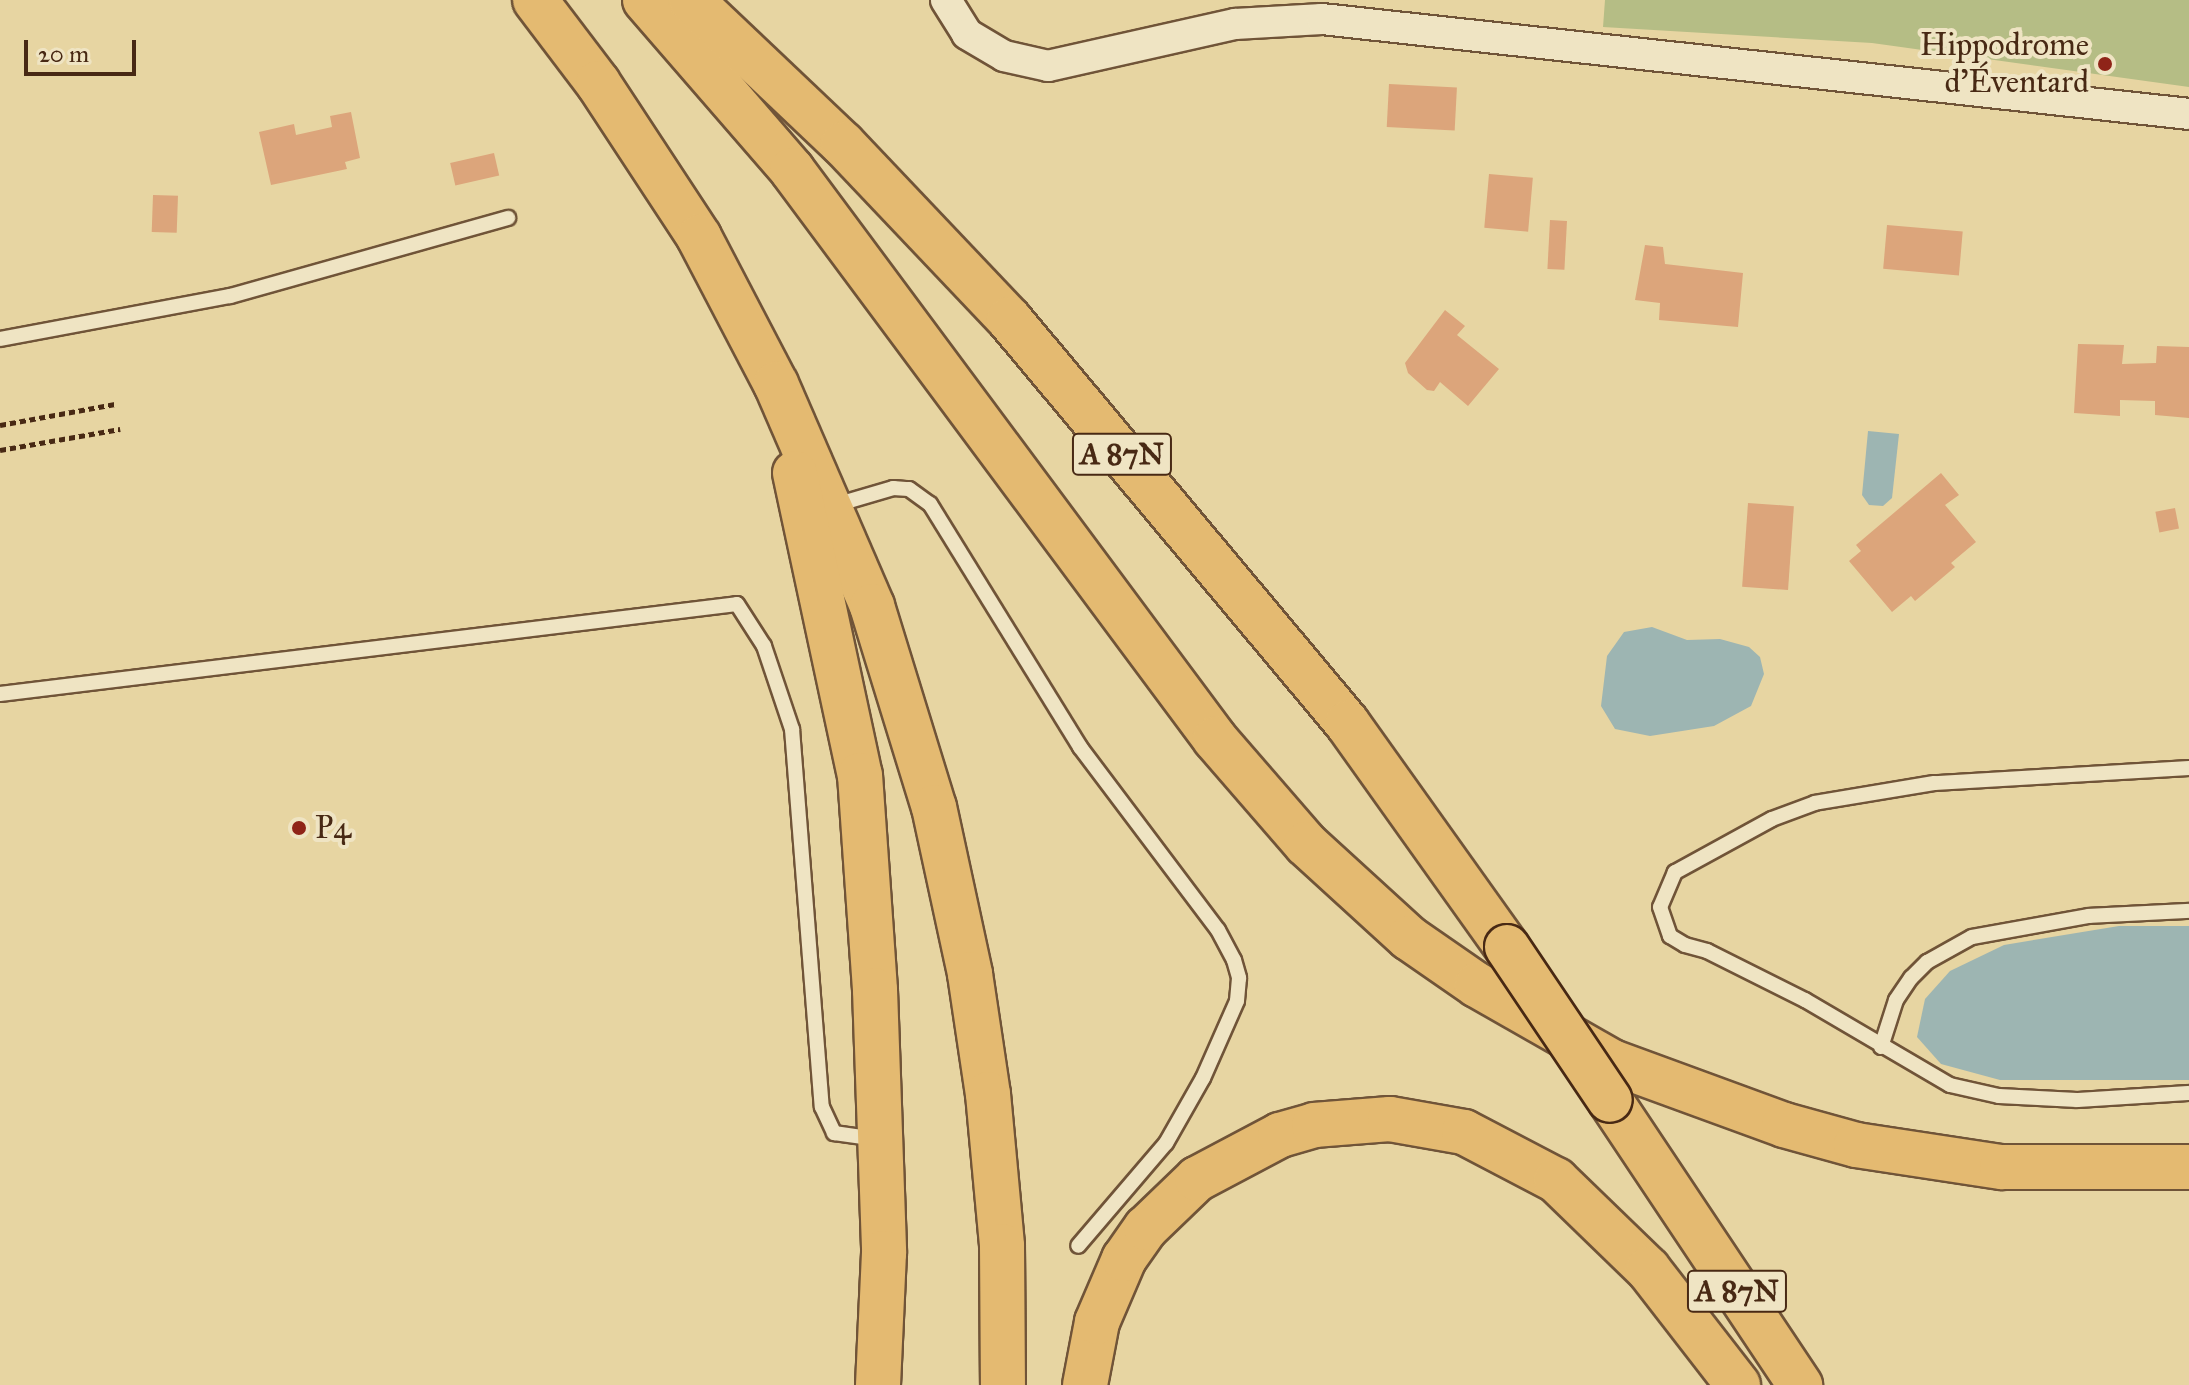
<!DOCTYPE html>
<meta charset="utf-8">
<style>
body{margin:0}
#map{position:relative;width:2189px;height:1385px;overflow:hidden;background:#e7d5a2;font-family:"IM FELL Great Primer",serif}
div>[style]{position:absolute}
.green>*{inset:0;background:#b5bd85}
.water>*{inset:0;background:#9db5b2}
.building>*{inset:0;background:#dca57b;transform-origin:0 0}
.path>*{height:5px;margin-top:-2.5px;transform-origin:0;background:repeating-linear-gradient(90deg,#482914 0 6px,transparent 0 10px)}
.roads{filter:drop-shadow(2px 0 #705438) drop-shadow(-2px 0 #705438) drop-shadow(0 2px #705438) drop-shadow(0 -2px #705438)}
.service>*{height:14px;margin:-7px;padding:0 7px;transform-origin:7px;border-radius:7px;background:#efe4c3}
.minor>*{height:30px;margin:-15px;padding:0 15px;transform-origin:15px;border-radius:15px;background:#efe4c3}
.motorway>*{height:44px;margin:-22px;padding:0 22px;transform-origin:22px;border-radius:22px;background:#e4ba71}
.bridges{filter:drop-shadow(2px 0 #482914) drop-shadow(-2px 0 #482914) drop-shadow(0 2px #482914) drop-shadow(0 -2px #482914)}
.motorway-bridge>*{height:44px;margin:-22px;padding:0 22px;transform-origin:22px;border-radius:22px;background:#e4ba71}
.dots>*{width:22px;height:22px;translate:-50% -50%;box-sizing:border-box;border:4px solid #efe4c3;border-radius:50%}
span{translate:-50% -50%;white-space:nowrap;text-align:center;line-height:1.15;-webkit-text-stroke:8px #efe4c3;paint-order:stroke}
.shield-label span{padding:2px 6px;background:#efe4c3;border:2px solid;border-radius:6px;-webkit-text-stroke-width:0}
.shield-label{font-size:30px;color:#482914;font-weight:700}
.poi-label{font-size:32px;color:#482914}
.right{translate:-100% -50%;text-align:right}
.left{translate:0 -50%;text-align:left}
.scale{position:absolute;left:24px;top:40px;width:112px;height:36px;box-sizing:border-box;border:4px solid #482914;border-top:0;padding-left:10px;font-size:24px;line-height:28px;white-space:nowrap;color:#482914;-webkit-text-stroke:6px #efe4c3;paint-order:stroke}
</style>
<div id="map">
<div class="green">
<div style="clip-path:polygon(1605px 0,2189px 0,2189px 87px,1872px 43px,1603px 27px)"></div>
</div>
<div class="water">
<div style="clip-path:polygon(1868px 431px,1899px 434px,1892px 498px,1883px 506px,1869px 505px,1862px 495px)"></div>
<div style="clip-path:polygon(1652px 627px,1687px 640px,1720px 639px,1749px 647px,1760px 657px,1764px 674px,1751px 706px,1714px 726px,1650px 736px,1615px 729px,1601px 706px,1607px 656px,1624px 632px)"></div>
<div style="clip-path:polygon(2119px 926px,2189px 926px,2189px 1080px,2000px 1080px,1941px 1064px,1917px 1037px,1925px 999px,1950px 971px,2004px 945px)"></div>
</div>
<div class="building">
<div style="left:1389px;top:84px;width:68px;height:43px;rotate:3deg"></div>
<div style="clip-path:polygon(351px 112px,360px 158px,345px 162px,347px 169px,271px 185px,259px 132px,294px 124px,296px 135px,332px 127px,330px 116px)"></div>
<div style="left:494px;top:153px;width:23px;height:45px;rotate:77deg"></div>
<div style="left:1489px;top:174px;width:44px;height:54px;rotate:5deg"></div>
<div style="left:153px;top:195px;width:25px;height:37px;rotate:2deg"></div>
<div style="left:1550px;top:220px;width:17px;height:49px;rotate:3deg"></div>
<div style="left:1887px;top:225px;width:76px;height:44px;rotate:5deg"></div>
<div style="clip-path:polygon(1645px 245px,1663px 247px,1665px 264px,1743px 273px,1738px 327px,1659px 320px,1660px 303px,1635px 300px)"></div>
<div style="clip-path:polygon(1445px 310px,1465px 326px,1457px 335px,1499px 369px,1468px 406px,1440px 382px,1434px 391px,1427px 390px,1408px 373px,1405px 363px)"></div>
<div style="clip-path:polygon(2078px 344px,2124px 345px,2122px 364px,2156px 363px,2157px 346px,2189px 347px,2189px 418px,2155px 415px,2155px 401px,2120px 400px,2120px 416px,2074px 413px)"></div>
<div style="clip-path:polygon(1941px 473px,1959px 495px,1945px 505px,1976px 542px,1951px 563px,1955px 567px,1915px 601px,1911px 596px,1892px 612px,1849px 561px,1861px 551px,1856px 545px)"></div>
<div style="left:1748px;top:503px;width:46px;height:84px;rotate:4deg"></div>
<div style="left:2175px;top:508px;width:21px;height:20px;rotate:79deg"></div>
</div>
<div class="path">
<div style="left:0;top:425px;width:117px;rotate:-10.3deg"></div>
<div style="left:0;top:450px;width:122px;rotate:-9.9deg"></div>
</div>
<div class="roads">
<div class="service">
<div style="left:0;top:339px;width:234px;rotate:-10.6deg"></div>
<div style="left:230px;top:296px;width:289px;rotate:-15.7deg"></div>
<div style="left:832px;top:506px;width:64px;rotate:-16.4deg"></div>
<div style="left:893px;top:488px;width:16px;rotate:4deg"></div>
<div style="left:909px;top:489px;width:26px;rotate:36deg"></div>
<div style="left:930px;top:504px;width:286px;rotate:58.3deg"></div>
<div style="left:1080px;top:747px;width:229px;rotate:53deg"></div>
<div style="left:1218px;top:930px;width:34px;rotate:62deg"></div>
<div style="left:1234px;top:960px;width:19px;rotate:74deg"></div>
<div style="left:1239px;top:978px;width:23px;rotate:95deg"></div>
<div style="left:1237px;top:1001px;width:84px;rotate:113.8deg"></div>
<div style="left:1203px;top:1078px;width:75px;rotate:119.6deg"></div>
<div style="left:1166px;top:1143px;width:135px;rotate:130.5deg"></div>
<div style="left:0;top:694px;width:742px;rotate:-6.96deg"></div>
<div style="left:737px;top:604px;width:50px;rotate:57.3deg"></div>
<div style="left:764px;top:646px;width:88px;rotate:71.4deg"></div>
<div style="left:792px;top:729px;width:379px;rotate:85.5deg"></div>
<div style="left:822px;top:1107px;width:29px;rotate:65deg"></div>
<div style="left:834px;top:1133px;width:42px;rotate:8.1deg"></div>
<div style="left:2189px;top:768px;width:255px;rotate:176.6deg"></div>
<div style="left:1934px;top:783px;width:121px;rotate:170.5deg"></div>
<div style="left:1815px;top:803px;width:46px;rotate:159.6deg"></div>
<div style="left:1772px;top:819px;width:111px;rotate:151.3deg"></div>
<div style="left:1675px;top:872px;width:38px;rotate:113deg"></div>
<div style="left:1660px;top:907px;width:31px;rotate:71deg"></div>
<div style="left:1670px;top:936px;width:17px;rotate:31deg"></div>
<div style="left:1685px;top:945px;width:23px;rotate:15deg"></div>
<div style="left:1707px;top:951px;width:110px;rotate:26.6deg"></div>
<div style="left:1805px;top:1000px;width:168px;rotate:30.4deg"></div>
<div style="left:1950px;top:1085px;width:50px;rotate:12.7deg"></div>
<div style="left:1999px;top:1096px;width:78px;rotate:2.9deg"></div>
<div style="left:2077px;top:1100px;width:112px;rotate:-3.6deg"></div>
<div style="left:1881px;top:1047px;width:49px;rotate:-72.3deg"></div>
<div style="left:1896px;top:1000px;width:27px;rotate:-56deg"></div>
<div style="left:1911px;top:978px;width:23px;rotate:-45deg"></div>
<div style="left:1927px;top:962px;width:51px;rotate:-29.1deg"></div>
<div style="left:1972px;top:937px;width:119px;rotate:-10.2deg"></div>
<div style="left:2089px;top:916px;width:100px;rotate:-2.9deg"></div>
</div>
<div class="minor">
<div style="left:946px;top:0;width:40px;rotate:58deg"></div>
<div style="left:967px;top:34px;width:43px;rotate:30.7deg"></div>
<div style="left:1004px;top:56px;width:45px;rotate:12.8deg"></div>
<div style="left:1048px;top:66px;width:192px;rotate:-12.7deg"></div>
<div style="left:1235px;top:24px;width:87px;rotate:-3.3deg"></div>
<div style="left:1322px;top:19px;width:872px;rotate:6.25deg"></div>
</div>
<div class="motorway">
<div style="left:535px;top:0;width:104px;rotate:52.8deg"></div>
<div style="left:598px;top:83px;width:184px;rotate:56.7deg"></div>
<div style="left:699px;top:237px;width:166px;rotate:62.4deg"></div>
<div style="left:776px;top:384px;width:242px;rotate:66.6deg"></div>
<div style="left:872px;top:606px;width:210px;rotate:72.9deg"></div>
<div style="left:934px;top:807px;width:171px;rotate:77.8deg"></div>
<div style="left:970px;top:974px;width:121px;rotate:81.5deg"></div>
<div style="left:988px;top:1094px;width:153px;rotate:84.7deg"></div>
<div style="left:1002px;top:1246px;width:139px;rotate:89.6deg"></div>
<div style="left:645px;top:0;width:225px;rotate:49.1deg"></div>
<div style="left:792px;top:170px;width:709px;rotate:53.37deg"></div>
<div style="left:1215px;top:739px;width:139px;rotate:49.1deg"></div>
<div style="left:1306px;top:844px;width:139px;rotate:42.4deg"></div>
<div style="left:1409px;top:938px;width:83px;rotate:34.7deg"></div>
<div style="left:1477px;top:985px;width:155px;rotate:29.7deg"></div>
<div style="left:1612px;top:1062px;width:183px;rotate:20.1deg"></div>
<div style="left:1784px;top:1125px;width:75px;rotate:15.5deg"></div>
<div style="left:1856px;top:1145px;width:148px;rotate:8.6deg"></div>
<div style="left:2002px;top:1167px;width:187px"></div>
<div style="left:691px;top:0;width:209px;rotate:43.5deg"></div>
<div style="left:843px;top:144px;width:241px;rotate:46.5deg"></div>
<div style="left:1009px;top:319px;width:527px;rotate:50.08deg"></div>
<div style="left:1347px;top:723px;width:275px;rotate:54.5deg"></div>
<div style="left:795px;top:473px;width:309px;rotate:77.9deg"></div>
<div style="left:860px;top:775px;width:216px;rotate:86deg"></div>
<div style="left:875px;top:990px;width:263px;rotate:88deg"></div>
<div style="left:884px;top:1253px;width:132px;rotate:92.6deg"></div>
<div style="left:1610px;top:1100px;width:343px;rotate:56.3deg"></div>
<div style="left:1085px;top:1385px;width:64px;rotate:-79.2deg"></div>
<div style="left:1097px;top:1322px;width:69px;rotate:-66.8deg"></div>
<div style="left:1124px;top:1259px;width:38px;rotate:-55deg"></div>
<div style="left:1146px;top:1228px;width:71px;rotate:-43.9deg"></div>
<div style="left:1197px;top:1179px;width:94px;rotate:-27.9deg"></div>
<div style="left:1280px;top:1135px;width:35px;rotate:-16deg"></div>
<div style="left:1314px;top:1125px;width:76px;rotate:-4.5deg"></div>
<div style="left:1390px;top:1119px;width:75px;rotate:10deg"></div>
<div style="left:1464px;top:1132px;width:104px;rotate:27.6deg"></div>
<div style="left:1556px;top:1180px;width:128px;rotate:44.1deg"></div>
<div style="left:1648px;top:1269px;width:147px;rotate:52.2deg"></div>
</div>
</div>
<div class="bridges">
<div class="motorway-bridge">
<div style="left:1507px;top:947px;width:184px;rotate:56.1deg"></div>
</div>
</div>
<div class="dots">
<div style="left:2105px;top:64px;background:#8f2418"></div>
<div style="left:299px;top:828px;background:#8f2418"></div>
</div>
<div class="shield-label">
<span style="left:1122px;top:454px">A 87N</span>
<span style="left:1737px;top:1291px">A 87N</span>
</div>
<div class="poi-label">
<span class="right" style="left:2089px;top:64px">Hippodrome<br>d'Éventard</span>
<span class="left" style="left:315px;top:828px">P4</span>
</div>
<div class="scale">20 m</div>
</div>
